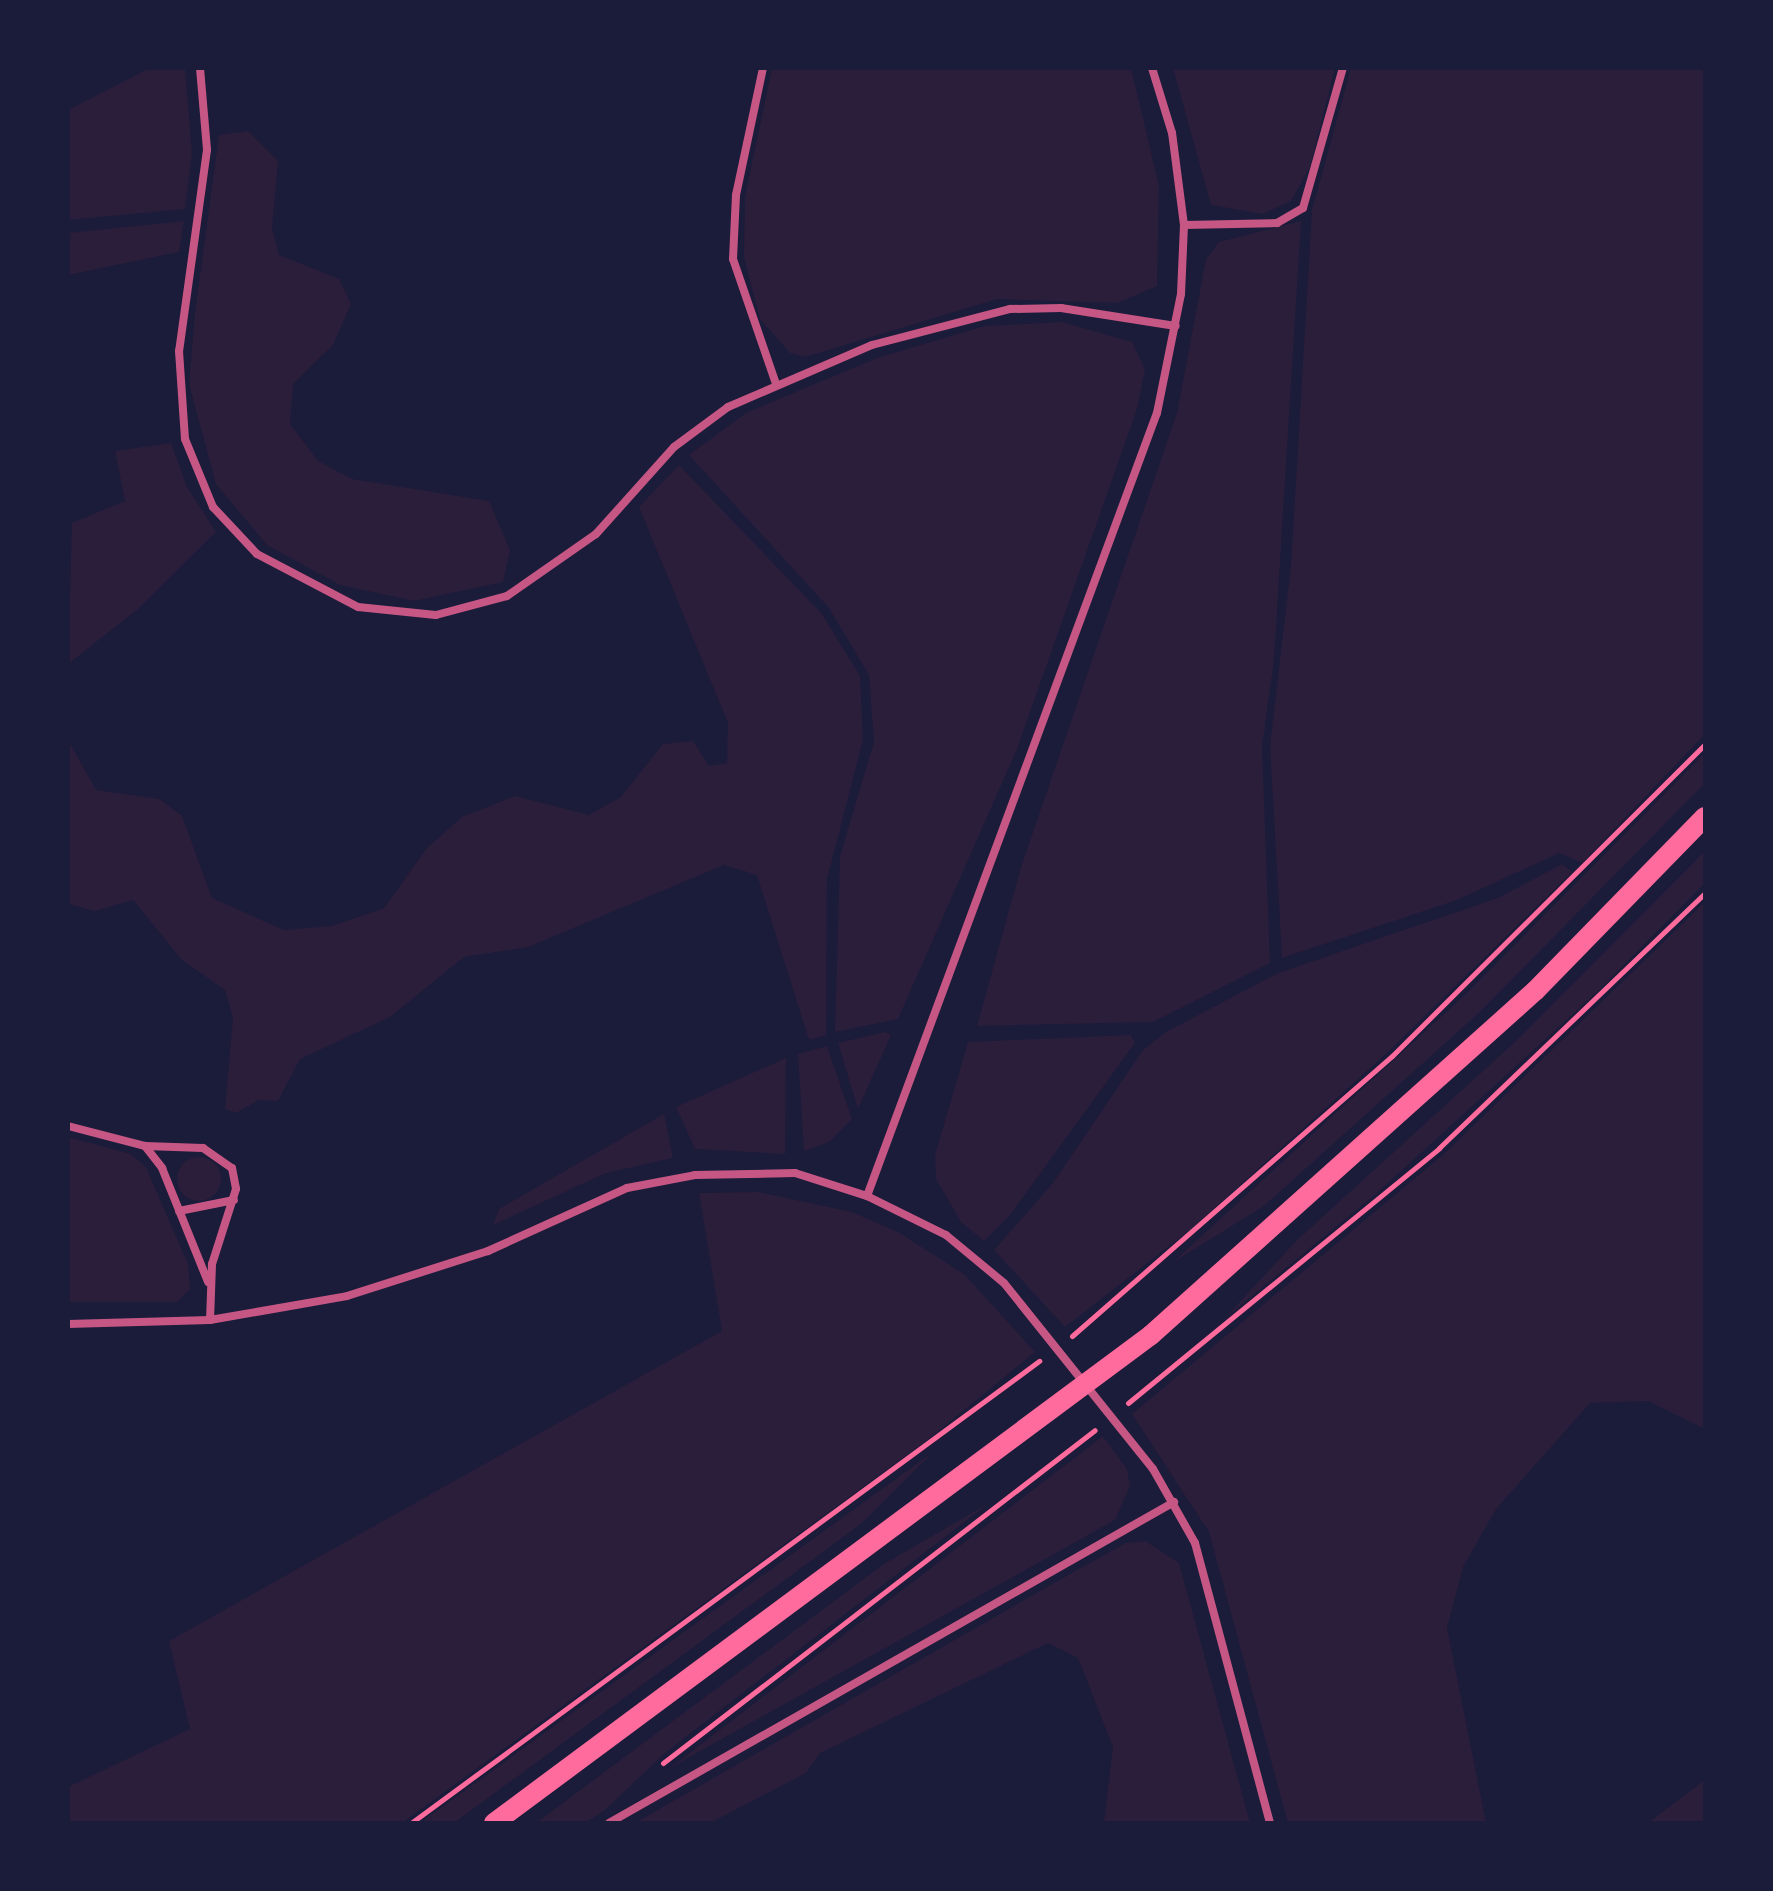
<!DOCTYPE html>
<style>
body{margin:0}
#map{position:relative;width:1773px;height:1891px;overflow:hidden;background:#1b1b3a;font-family:"Sofia Sans Condensed",sans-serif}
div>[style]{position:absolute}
.green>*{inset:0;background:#2a1e3b}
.round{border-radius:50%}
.path>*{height:5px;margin:-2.5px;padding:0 2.5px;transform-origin:2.5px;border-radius:2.5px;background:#ff6b9d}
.minor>*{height:8px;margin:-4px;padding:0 4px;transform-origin:4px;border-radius:4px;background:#c65784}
.primary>*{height:20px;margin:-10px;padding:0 10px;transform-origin:10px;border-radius:10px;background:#ff6b9d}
span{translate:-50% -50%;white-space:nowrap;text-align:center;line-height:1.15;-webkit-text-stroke:8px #1b1b3a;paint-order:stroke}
.frame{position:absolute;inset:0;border:70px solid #1b1b3a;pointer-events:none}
</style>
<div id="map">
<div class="green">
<div style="clip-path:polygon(150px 68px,185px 68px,192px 153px,185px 209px,68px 220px,68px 110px)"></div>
<div style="clip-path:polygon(772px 68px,1131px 68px,1159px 186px,1157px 286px,1118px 303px,997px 299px,805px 357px,790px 353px,760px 319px,744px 257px,745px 197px)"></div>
<div style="clip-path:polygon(1173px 68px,1335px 68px,1310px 167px,1291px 201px,1263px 214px,1211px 205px)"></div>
<div style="clip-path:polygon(1351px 68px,1705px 68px,1705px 734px,1582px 863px,1559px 853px,1457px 900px,1282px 958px,1270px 746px,1291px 566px,1312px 210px)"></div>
<div style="clip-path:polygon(248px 131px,278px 161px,272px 228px,279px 255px,339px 279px,351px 304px,333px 345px,293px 384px,290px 424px,318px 461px,352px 479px,489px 501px,510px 550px,503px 582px,414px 601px,340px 585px,267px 545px,216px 484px,189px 384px,195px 313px,219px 135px)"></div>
<div style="clip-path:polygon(184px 221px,179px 252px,68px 275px,68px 233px)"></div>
<div style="clip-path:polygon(1301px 221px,1274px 660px,1262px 746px,1270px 963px,1153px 1022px,977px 1026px,1021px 867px,1177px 413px,1206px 259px,1219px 242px)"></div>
<div style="clip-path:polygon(1062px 322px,1132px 342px,1145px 369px,1137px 409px,1017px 749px,898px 1019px,835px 1032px,840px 856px,874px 742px,869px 675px,829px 608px,689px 455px,746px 413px,877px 358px,985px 326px)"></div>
<div style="clip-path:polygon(171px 443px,187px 487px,216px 532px,138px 609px,68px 664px,72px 523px,125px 501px,115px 451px)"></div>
<div style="clip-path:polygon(679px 465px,822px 614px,860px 676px,863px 740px,827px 879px,826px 1035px,809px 1040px,757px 875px,724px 865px,528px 947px,464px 957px,390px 1017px,300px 1059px,278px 1101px,259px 1100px,236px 1113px,225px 1109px,233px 1018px,225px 990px,182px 960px,133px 900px,95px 911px,68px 904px,68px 740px,96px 790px,160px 799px,182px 816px,212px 898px,284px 930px,332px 926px,384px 908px,427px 848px,462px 817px,515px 796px,589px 815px,621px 797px,663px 744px,693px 741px,709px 766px,727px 763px,728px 723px,639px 507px)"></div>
<div style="clip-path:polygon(1705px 753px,1705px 783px,1480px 1012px,1264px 1206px,1172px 1263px,1466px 994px)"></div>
<div style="clip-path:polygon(1705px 851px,1705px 883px,1596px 993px,1377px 1193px,1224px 1319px,1297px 1240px,1517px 1040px)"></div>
<div style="clip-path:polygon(1562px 864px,1572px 872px,1388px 1052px,1191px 1229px,1065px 1327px,994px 1250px,1053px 1183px,1143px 1050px,1166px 1032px,1278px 973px,1498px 898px)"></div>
<div style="clip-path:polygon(1705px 902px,1705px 1429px,1648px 1401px,1590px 1403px,1496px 1509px,1463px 1567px,1447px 1628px,1486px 1823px,1288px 1823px,1209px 1532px,1132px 1414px,1444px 1154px)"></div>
<div style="clip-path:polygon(885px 1032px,891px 1035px,858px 1109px,838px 1043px)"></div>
<div style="clip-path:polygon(1131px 1035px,1135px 1043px,1010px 1215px,984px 1241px,961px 1222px,936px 1179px,935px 1155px,968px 1042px)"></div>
<div style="clip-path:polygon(827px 1046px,852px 1119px,829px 1142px,804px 1151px,798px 1054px)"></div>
<div style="clip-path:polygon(786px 1058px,785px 1154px,695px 1149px,676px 1107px)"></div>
<div style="clip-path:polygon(664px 1114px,673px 1158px,606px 1173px,493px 1225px,499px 1209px)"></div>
<div style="clip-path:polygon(68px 1137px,131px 1154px,146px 1167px,188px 1264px,190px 1289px,177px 1302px,68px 1302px)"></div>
<div class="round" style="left:177px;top:1157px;width:44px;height:44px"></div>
<div style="clip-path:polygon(758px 1192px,852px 1212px,900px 1233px,965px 1275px,1035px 1352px,926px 1441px,402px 1823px,68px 1823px,68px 1787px,190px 1729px,169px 1641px,722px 1331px,699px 1193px)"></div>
<div style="clip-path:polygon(1103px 1436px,1127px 1469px,1130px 1486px,1115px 1520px,670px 1768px)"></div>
<div style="clip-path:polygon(933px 1452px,861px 1524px,454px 1823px,420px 1823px)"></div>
<div style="clip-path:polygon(989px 1503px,665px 1753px,605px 1810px,585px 1823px,536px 1823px,884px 1564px)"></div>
<div style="clip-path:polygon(1145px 1541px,1179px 1563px,1250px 1823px,1104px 1822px,1113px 1747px,1078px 1658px,1048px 1643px,820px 1753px,806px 1773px,710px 1823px,635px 1823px,1068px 1575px,1126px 1543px)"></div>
<div style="clip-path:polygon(1705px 1780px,1705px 1823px,1648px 1823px,1661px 1813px)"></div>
</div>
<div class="path">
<div style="left:1072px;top:1336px;width:425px;rotate:-41.2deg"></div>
<div style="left:1392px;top:1056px;width:442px;rotate:-44.9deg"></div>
<div style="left:1128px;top:1403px;width:402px;rotate:-39.3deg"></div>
<div style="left:1439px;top:1148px;width:368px;rotate:-43.8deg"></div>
<div style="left:663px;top:1763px;width:545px;rotate:-37.63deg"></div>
<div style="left:411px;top:1823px;width:780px;rotate:-36.34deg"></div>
</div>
<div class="minor">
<div style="left:200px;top:68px;width:82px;rotate:85.1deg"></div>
<div style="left:207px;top:150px;width:203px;rotate:97.9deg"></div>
<div style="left:179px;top:351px;width:88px;rotate:86.1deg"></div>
<div style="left:185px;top:439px;width:74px;rotate:67.6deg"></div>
<div style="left:213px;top:507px;width:64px;rotate:46.9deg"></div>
<div style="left:257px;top:554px;width:114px;rotate:27.7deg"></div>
<div style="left:358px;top:607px;width:78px;rotate:5.9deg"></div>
<div style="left:436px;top:615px;width:73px;rotate:-15deg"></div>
<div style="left:507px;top:596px;width:108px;rotate:-34.9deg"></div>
<div style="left:596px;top:534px;width:117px;rotate:-48.1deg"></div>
<div style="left:674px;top:447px;width:67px;rotate:-36.5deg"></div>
<div style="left:728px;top:407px;width:157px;rotate:-23.3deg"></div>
<div style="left:872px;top:345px;width:143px;rotate:-14.6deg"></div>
<div style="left:1010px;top:309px;width:51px;rotate:-1.1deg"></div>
<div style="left:1061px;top:308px;width:116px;rotate:8.9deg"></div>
<div style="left:763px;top:68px;width:130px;rotate:102deg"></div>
<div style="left:736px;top:195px;width:64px;rotate:92.7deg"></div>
<div style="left:733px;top:259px;width:132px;rotate:71deg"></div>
<div style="left:1184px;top:225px;width:93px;rotate:-1.2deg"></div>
<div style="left:1277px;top:223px;width:30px;rotate:-30deg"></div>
<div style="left:1303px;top:208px;width:146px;rotate:-74.1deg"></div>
<div style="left:68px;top:1126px;width:80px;rotate:14.6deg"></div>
<div style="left:145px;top:1146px;width:58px;rotate:2deg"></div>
<div style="left:203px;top:1148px;width:35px;rotate:35deg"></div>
<div style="left:232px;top:1168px;width:21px;rotate:79deg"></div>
<div style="left:236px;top:1189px;width:79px;rotate:107.7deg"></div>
<div style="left:212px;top:1264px;width:56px;rotate:92deg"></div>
<div style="left:145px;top:1146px;width:28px;rotate:52deg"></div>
<div style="left:162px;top:1168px;width:123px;rotate:68deg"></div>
<div style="left:867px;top:1196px;width:835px;rotate:-69.68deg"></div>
<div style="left:1157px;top:413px;width:121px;rotate:-78.6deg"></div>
<div style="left:1181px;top:294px;width:69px;rotate:-87.5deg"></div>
<div style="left:1184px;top:225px;width:93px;rotate:-97.4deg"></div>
<div style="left:1172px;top:133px;width:68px;rotate:-107.1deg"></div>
<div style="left:179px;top:1211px;width:56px;rotate:-11.3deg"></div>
<div style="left:68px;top:1324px;width:142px;rotate:-1.6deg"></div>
<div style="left:210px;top:1320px;width:139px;rotate:-9.9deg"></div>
<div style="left:347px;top:1296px;width:148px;rotate:-17.7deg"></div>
<div style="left:488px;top:1251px;width:153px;rotate:-24.4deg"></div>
<div style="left:627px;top:1188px;width:69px;rotate:-10.8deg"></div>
<div style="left:695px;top:1175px;width:100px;rotate:-1.1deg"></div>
<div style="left:795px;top:1173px;width:76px;rotate:17.7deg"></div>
<div style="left:867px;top:1196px;width:88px;rotate:26.3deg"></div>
<div style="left:946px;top:1235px;width:75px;rotate:39.6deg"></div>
<div style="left:1004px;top:1283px;width:238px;rotate:51.3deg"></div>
<div style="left:1153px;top:1469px;width:85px;rotate:60.4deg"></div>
<div style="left:1195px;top:1543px;width:290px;rotate:75deg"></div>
<div style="left:609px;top:1823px;width:650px;rotate:-29.6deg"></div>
</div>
<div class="primary">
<div style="left:494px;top:1823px;width:818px;rotate:-36.6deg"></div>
<div style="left:1151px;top:1335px;width:516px;rotate:-41.86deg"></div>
<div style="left:1535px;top:991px;width:243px;rotate:-45.7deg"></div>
</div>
<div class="frame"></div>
</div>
